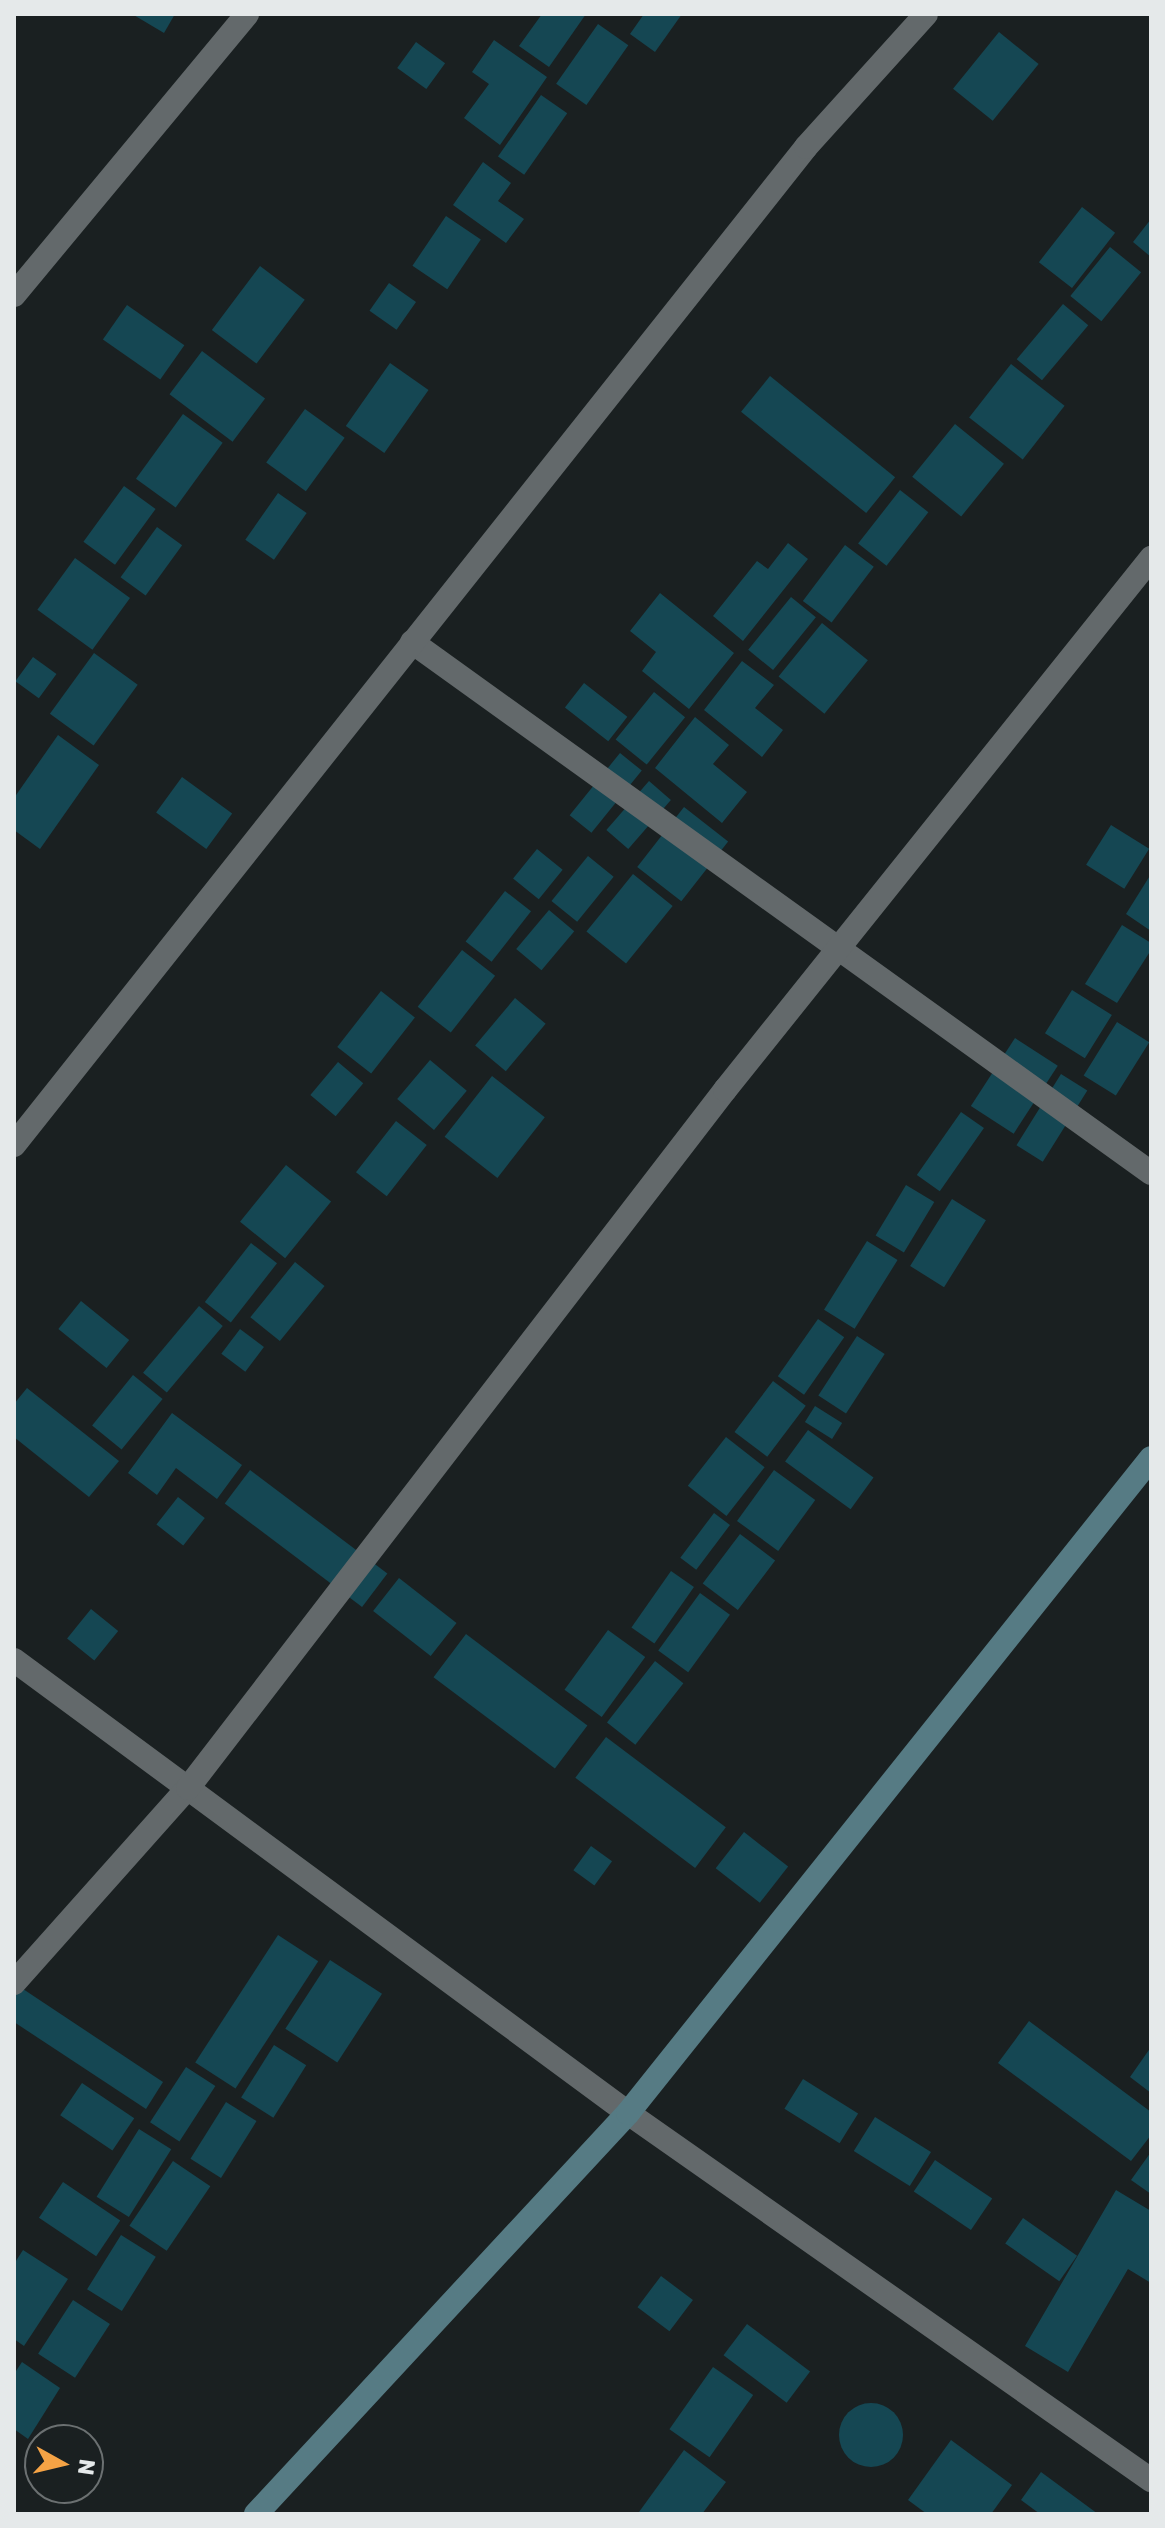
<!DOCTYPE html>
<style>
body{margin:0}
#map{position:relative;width:1165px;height:2528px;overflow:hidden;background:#1a2021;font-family:Rubik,sans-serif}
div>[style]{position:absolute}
.building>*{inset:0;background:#154753;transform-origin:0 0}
.round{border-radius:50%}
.street>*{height:24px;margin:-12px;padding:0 12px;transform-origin:12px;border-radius:12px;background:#63696b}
.secondary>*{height:24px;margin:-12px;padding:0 12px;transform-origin:12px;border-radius:12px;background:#567b84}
span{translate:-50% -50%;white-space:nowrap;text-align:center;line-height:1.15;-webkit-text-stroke:8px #1a2021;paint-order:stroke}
.frame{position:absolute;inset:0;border:16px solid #e5e9ea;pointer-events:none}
.north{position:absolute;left:24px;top:2424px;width:80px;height:80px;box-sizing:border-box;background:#1a2021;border:2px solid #6b7071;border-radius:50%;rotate:98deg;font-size:22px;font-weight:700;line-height:32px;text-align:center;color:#e5e9ea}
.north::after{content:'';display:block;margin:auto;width:28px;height:36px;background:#f5a345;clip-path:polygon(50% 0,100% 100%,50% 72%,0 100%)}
</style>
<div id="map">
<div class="building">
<div style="clip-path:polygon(132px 14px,175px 14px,164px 33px)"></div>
<div style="clip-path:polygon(542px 14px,586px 14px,549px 67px,519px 46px)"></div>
<div style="clip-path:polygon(644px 14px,682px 14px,655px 52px,630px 34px)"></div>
<div style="left:598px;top:24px;width:37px;height:73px;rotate:35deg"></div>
<div style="left:999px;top:32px;width:51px;height:73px;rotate:39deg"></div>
<div style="clip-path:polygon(494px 40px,547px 77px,500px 145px,464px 118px,489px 84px,472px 72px)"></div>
<div style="left:416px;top:42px;width:36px;height:32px;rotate:36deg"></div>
<div style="left:541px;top:95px;width:32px;height:75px;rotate:35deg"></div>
<div style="clip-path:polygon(483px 162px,511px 183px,498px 201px,524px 219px,506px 243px,453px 205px)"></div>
<div style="left:1082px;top:207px;width:42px;height:70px;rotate:38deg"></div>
<div style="left:446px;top:216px;width:42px;height:60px;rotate:34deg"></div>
<div style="clip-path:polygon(1151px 219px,1151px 257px,1133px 242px)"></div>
<div style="left:1110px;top:247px;width:40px;height:63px;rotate:39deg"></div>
<div style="left:260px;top:266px;width:56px;height:80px;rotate:37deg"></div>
<div style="left:389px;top:283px;width:33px;height:34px;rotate:35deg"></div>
<div style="left:1063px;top:304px;width:33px;height:72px;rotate:40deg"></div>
<div style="left:127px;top:305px;width:70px;height:42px;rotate:35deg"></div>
<div style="left:202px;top:351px;width:79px;height:54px;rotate:37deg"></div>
<div style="left:390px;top:363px;width:47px;height:77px;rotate:35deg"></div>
<div style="left:1011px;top:364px;width:68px;height:68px;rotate:38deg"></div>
<div style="left:770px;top:376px;width:161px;height:46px;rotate:39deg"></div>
<div style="left:305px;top:409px;width:49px;height:66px;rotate:36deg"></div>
<div style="left:183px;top:414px;width:49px;height:80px;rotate:36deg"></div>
<div style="left:955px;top:424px;width:63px;height:68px;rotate:39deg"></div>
<div style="left:124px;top:486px;width:39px;height:69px;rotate:36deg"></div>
<div style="left:900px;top:490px;width:36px;height:68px;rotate:38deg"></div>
<div style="left:278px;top:493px;width:35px;height:57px;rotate:35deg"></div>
<div style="left:157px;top:527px;width:31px;height:62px;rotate:36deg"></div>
<div style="clip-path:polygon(788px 543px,808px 559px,743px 641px,713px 616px,757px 561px,768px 569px)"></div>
<div style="left:845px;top:545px;width:36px;height:70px;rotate:37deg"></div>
<div style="left:75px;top:558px;width:68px;height:64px;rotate:36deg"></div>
<div style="clip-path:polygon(660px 593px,734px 653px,689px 709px,642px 671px,656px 652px,630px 631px)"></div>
<div style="left:791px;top:597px;width:32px;height:68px;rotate:39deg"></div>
<div style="left:822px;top:623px;width:59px;height:69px;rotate:39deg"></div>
<div style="left:94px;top:653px;width:54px;height:75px;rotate:36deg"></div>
<div style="left:33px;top:657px;width:29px;height:30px;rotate:36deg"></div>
<div style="clip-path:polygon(742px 661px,774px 685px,755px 708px,783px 730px,762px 757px,704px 710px)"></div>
<div style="left:584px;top:683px;width:55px;height:31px;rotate:38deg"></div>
<div style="left:654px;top:692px;width:40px;height:61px;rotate:39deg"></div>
<div style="clip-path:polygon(695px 717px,729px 745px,713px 764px,747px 792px,722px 823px,655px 768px)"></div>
<div style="clip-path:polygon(58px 735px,99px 765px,40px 849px,14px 830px,14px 798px)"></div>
<div style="left:620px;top:753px;width:28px;height:80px;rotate:39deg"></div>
<div style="left:182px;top:777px;width:62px;height:44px;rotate:36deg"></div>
<div style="left:649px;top:781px;width:29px;height:65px;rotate:41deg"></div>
<div style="left:684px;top:807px;width:56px;height:76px;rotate:38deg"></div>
<div style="left:1111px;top:825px;width:45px;height:47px;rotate:32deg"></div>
<div style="left:537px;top:849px;width:33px;height:38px;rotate:39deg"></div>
<div style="left:588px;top:856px;width:33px;height:58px;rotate:39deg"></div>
<div style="left:633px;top:874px;width:51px;height:74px;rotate:39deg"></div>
<div style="clip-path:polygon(1151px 874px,1151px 931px,1126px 914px)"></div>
<div style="left:505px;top:891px;width:33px;height:64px;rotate:38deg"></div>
<div style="left:549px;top:910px;width:33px;height:51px;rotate:40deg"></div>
<div style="clip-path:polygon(1122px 925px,1151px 943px,1151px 950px,1117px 1003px,1085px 984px)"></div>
<div style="left:462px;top:950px;width:42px;height:72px;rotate:38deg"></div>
<div style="left:1072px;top:990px;width:47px;height:51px;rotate:32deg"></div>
<div style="left:381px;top:991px;width:43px;height:71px;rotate:38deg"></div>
<div style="left:515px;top:998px;width:40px;height:62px;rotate:40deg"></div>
<div style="left:1117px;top:1022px;width:38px;height:63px;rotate:32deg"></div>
<div style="left:1015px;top:1038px;width:51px;height:81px;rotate:33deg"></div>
<div style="left:430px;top:1060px;width:48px;height:51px;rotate:40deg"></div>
<div style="left:338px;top:1062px;width:33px;height:43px;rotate:40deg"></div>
<div style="left:1061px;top:1074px;width:31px;height:84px;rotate:32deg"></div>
<div style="left:492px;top:1076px;width:67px;height:77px;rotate:38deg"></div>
<div style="left:961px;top:1112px;width:28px;height:77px;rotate:35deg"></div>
<div style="left:396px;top:1121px;width:39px;height:65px;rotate:38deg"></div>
<div style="left:286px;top:1165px;width:58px;height:73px;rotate:39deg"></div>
<div style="left:906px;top:1185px;width:33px;height:59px;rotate:31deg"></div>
<div style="left:952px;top:1199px;width:40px;height:79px;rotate:32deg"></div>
<div style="left:867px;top:1241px;width:36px;height:81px;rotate:32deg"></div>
<div style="left:251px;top:1243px;width:33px;height:75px;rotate:38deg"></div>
<div style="left:295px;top:1262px;width:38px;height:71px;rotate:39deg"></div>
<div style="left:81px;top:1301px;width:62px;height:36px;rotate:39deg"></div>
<div style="left:199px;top:1306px;width:31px;height:87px;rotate:40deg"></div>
<div style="left:818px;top:1319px;width:32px;height:70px;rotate:35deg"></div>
<div style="left:240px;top:1329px;width:30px;height:31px;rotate:37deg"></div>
<div style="left:857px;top:1336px;width:33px;height:71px;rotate:33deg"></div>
<div style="left:133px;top:1375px;width:38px;height:65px;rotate:39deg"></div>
<div style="left:773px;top:1381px;width:41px;height:64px;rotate:37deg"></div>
<div style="clip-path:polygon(27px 1388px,119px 1461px,89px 1497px,14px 1437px,14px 1404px)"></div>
<div style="left:815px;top:1406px;width:32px;height:19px;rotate:32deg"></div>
<div style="clip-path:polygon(172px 1413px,242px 1465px,217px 1499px,176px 1468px,157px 1495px,128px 1473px)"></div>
<div style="left:808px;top:1430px;width:81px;height:39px;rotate:36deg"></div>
<div style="left:726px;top:1437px;width:49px;height:62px;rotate:38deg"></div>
<div style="left:250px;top:1470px;width:172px;height:42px;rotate:37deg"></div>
<div style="left:774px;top:1470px;width:51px;height:63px;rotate:36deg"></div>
<div style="left:178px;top:1497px;width:34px;height:35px;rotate:38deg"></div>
<div style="left:714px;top:1513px;width:20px;height:56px;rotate:37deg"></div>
<div style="left:740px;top:1534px;width:44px;height:62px;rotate:37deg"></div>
<div style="left:671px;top:1571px;width:28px;height:69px;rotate:35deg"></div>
<div style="left:399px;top:1578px;width:73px;height:42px;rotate:38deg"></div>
<div style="left:700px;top:1593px;width:37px;height:71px;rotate:36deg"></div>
<div style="left:91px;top:1609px;width:35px;height:38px;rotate:39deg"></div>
<div style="left:608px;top:1630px;width:46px;height:74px;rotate:36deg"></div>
<div style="left:466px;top:1634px;width:152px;height:54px;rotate:37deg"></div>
<div style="left:655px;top:1661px;width:36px;height:78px;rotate:38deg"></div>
<div style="left:606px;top:1737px;width:150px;height:51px;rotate:37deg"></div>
<div style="left:744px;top:1832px;width:56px;height:46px;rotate:38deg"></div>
<div style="left:591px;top:1846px;width:26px;height:30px;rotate:36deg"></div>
<div style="left:278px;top:1935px;width:48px;height:152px;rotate:33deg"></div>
<div style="left:330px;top:1960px;width:62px;height:82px;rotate:33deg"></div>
<div style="clip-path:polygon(14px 1983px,163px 2082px,146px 2109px,14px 2022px)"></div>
<div style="clip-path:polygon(1029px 2021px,1151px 2112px,1151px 2135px,1131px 2161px,998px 2063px)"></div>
<div style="left:274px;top:2045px;width:38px;height:62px;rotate:32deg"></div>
<div style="clip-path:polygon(1151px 2047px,1151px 2093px,1130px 2077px)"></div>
<div style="left:186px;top:2067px;width:35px;height:66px;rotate:33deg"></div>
<div style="left:803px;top:2079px;width:65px;height:35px;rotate:32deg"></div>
<div style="left:82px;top:2083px;width:63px;height:39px;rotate:34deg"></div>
<div style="left:226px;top:2102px;width:36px;height:67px;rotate:32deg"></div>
<div style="left:875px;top:2117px;width:66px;height:40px;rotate:32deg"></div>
<div style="left:139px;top:2129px;width:38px;height:80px;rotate:32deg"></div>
<div style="clip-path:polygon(1151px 2152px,1151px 2194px,1131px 2180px)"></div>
<div style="left:935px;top:2160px;width:69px;height:38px;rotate:34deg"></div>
<div style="left:173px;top:2161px;width:45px;height:78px;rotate:34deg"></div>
<div style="left:63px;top:2182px;width:69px;height:43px;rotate:34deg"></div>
<div style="clip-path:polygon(1116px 2190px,1151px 2211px,1151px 2283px,1128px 2269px,1068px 2372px,1025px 2346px)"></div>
<div style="left:1023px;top:2218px;width:66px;height:31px;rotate:35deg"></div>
<div style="left:121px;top:2235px;width:41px;height:64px;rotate:32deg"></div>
<div style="clip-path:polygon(23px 2250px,68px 2279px,24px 2346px,14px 2339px,14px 2264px)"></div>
<div style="left:661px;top:2276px;width:40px;height:39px;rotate:37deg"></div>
<div style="left:73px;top:2300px;width:44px;height:64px;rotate:33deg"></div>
<div style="left:747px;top:2324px;width:79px;height:39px;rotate:37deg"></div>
<div style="clip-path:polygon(22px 2362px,60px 2388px,28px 2439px,14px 2429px,14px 2374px)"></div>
<div style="left:713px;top:2367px;width:49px;height:76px;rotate:35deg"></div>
<div class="round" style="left:839px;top:2403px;width:64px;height:64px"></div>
<div style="clip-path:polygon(951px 2440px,1012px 2485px,991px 2514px,927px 2514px,908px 2500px)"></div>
<div style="clip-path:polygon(684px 2450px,726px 2482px,702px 2514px,642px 2514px,639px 2512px)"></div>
<div style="clip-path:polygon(1041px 2472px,1098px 2514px,1040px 2514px,1021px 2500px)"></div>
</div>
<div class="street">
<div style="left:14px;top:295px;width:365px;rotate:-50.3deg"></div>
<div style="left:412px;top:642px;width:910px;rotate:35.7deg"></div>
<div style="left:14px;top:1145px;width:1274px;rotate:-51.56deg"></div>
<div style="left:806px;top:147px;width:179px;rotate:-47.9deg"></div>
<div style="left:14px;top:1660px;width:763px;rotate:36.42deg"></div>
<div style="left:628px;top:2113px;width:639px;rotate:35.06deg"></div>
<div style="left:14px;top:1983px;width:261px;rotate:-48.3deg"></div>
<div style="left:188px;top:1788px;width:881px;rotate:-52.43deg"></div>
<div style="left:725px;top:1090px;width:682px;rotate:-51.31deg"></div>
</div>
<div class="secondary">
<div style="left:256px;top:2514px;width:547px;rotate:-47.15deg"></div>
<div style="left:628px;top:2113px;width:838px;rotate:-51.39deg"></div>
</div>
<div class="frame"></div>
<div class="north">N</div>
</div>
